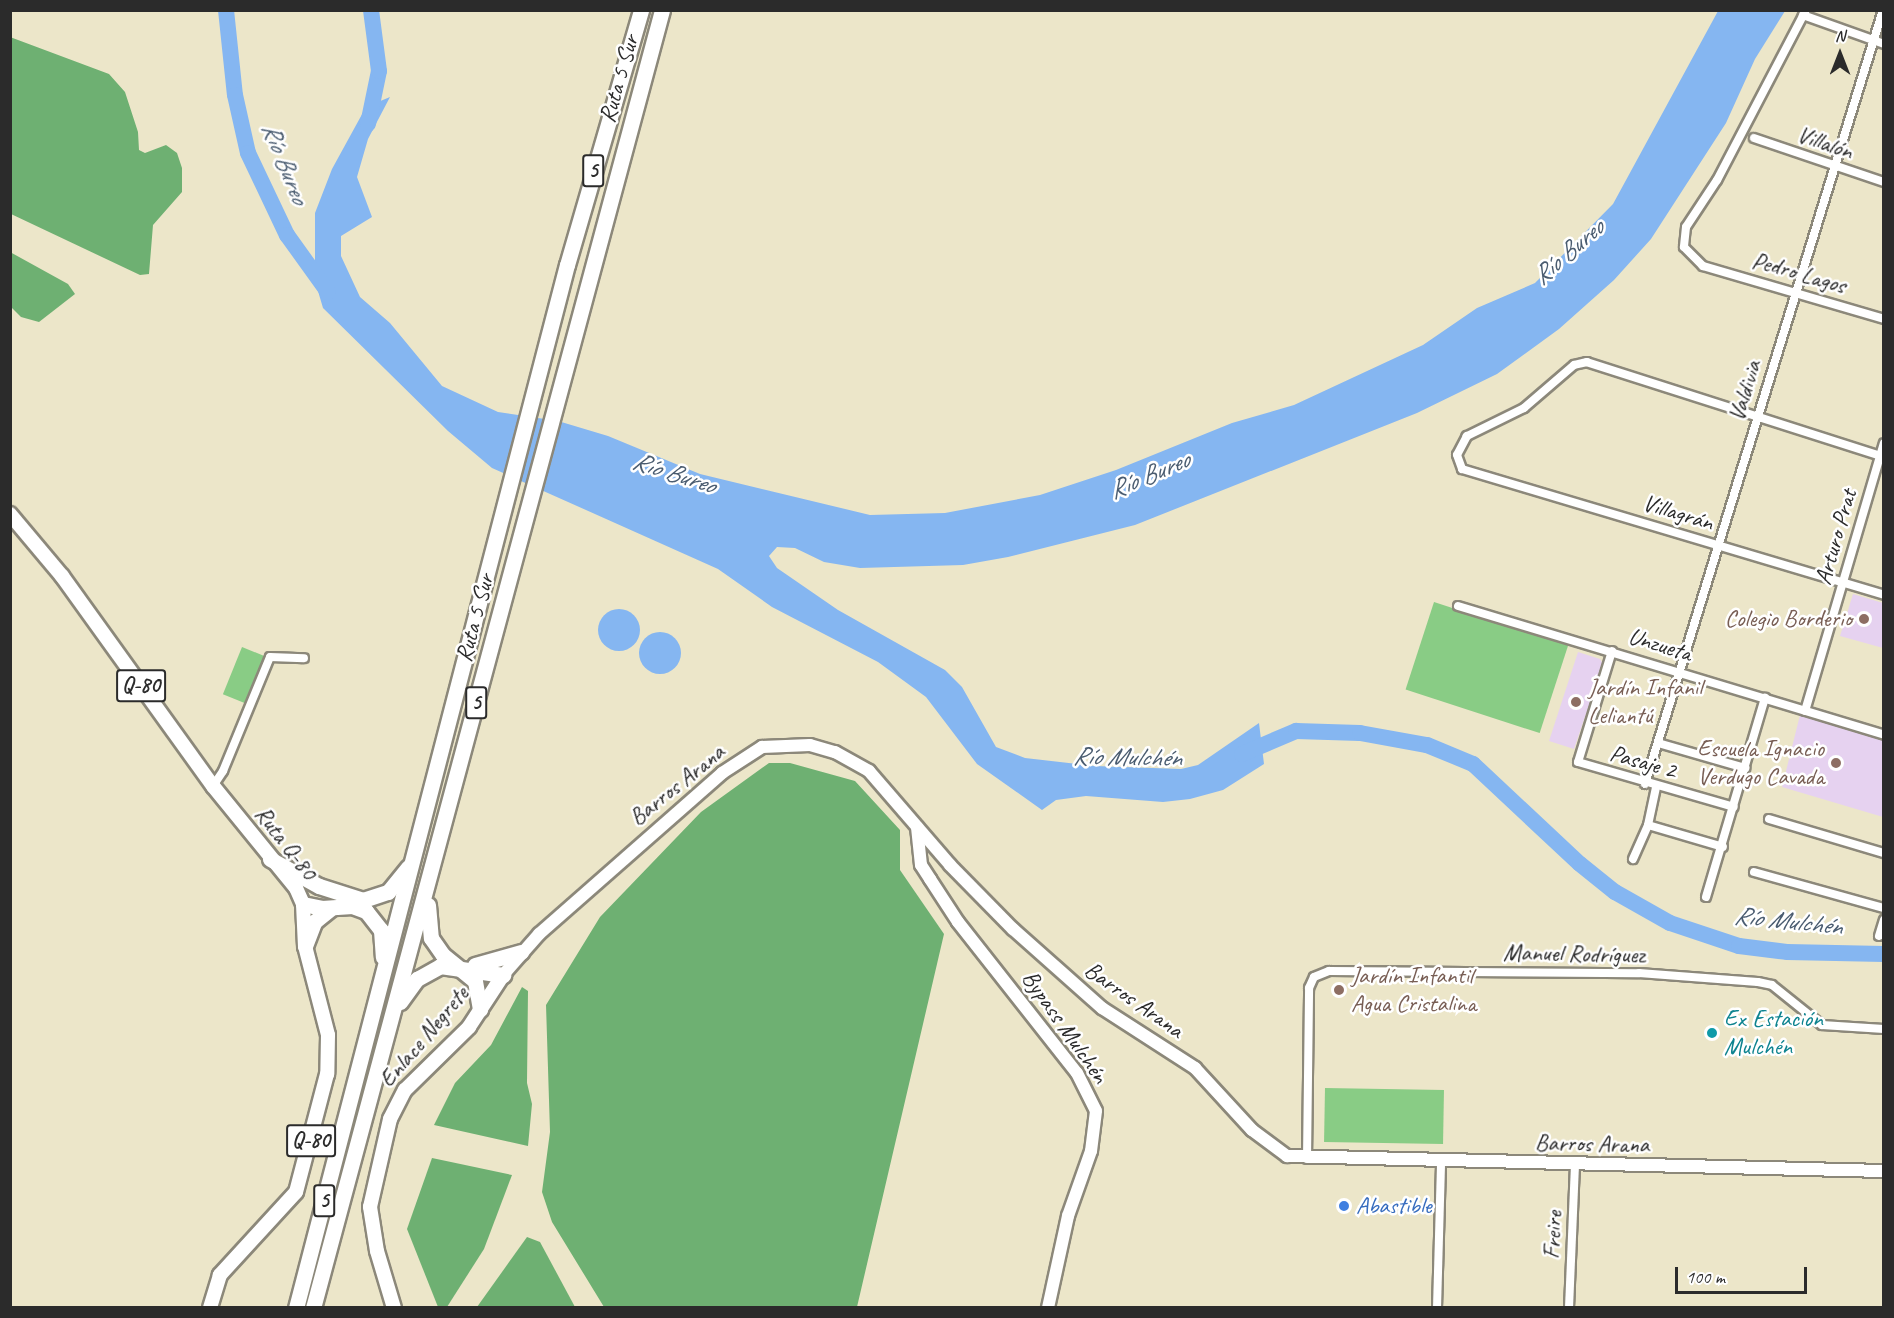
<!DOCTYPE html>
<meta charset="utf-8">
<style>
body{margin:0}
#map{position:relative;width:1894px;height:1318px;overflow:hidden;background:#ece6c9;font-family:Caveat,sans-serif}
div>[style]{position:absolute}
.built>*{inset:0;background:#e6d2f0}
.green>*{inset:0;background:#89cc85;transform-origin:0 0}
.forest>*{inset:0;background:#6eb072}
.water>*{inset:0;background:#85b6f1}
.round{border-radius:50%}
.river>*{height:16px;margin:-8px;padding:0 8px;transform-origin:8px;border-radius:8px;background:#85b6f1}
.roads{filter:drop-shadow(2px 0 #8c887a) drop-shadow(-2px 0 #8c887a) drop-shadow(0 2px #8c887a) drop-shadow(0 -2px #8c887a)}
.street>*{height:8px;margin:-4px;padding:0 4px;transform-origin:4px;border-radius:4px;background:#fff}
.secondary>*{height:12px;margin:-6px;padding:0 6px;transform-origin:6px;border-radius:6px;background:#fff}
.primary>*{height:14px;margin:-7px;padding:0 7px;transform-origin:7px;border-radius:7px;background:#fff}
.highway>*{height:15px;margin:-7.5px;padding:0 7.5px;transform-origin:7.5px;border-radius:7.5px;background:#fff}
.dots>*{width:16px;height:16px;translate:-50% -50%;box-sizing:border-box;border:3px solid #fff;border-radius:50%}
span{translate:-50% -50%;white-space:nowrap;text-align:center;line-height:1.15;-webkit-text-stroke:5px #fff;paint-order:stroke}
.shield-label span{padding:2px 4px;background:#fff;border:2px solid;border-radius:4px;-webkit-text-stroke-width:0}
.shield-label{font-size:22px;color:#2b2b2b;font-weight:700}
.street-label{font-size:24px;color:#2b2b2b}
.education-label{font-size:24px;color:#785e54}
.right{translate:-100% -50%;text-align:right}
.left{translate:0 -50%;text-align:left}
.culture-label{font-size:24px;color:#0d838f}
.shop-label{font-size:24px;color:#366cbe}
.water-label{font-size:26px;color:#4a5c70;font-style:italic}
.frame{position:absolute;inset:0;border:12px solid #2b2b2b;pointer-events:none}
.north{position:absolute;left:1810px;top:24px;width:60px;height:60px;-webkit-text-stroke:4px #fff;paint-order:stroke;rotate:0deg;font-size:16px;font-weight:700;line-height:24px;text-align:center;color:#2b2b2b}
.north::after{content:'';display:block;margin:auto;width:21px;height:27px;background:#2b2b2b;clip-path:polygon(50% 0,100% 100%,50% 72%,0 100%)}
.scale{position:absolute;left:1675px;top:1267px;width:132px;height:27px;box-sizing:border-box;border:3px solid #2b2b2b;border-top:0;padding-left:8px;font-size:18px;line-height:21px;white-space:nowrap;color:#2b2b2b;-webkit-text-stroke:4px #fff;paint-order:stroke}
</style>
<div id="map">
<div class="built">
<div style="clip-path:polygon(1853px 594px,1883px 603px,1883px 648px,1840px 636px)"></div>
<div style="clip-path:polygon(1578px 652px,1600px 659px,1603px 664px,1574px 749px,1549px 741px)"></div>
<div style="clip-path:polygon(1800px 715px,1883px 739px,1883px 817px,1782px 787px)"></div>
</div>
<div class="green">
<div style="left:1434px;top:602px;width:141px;height:92px;rotate:18deg"></div>
<div style="left:242px;top:647px;width:24px;height:51px;rotate:22deg"></div>
<div style="left:1325px;top:1088px;width:119px;height:54px;rotate:1deg"></div>
</div>
<div class="forest">
<div style="clip-path:polygon(10px 37px,109px 74px,125px 92px,138px 132px,139px 150px,145px 153px,166px 145px,177px 153px,182px 168px,182px 192px,153px 225px,149px 274px,140px 275px,11px 214px)"></div>
<div style="clip-path:polygon(10px 252px,68px 284px,75px 294px,39px 322px,21px 317px,11px 307px)"></div>
<div style="clip-path:polygon(769px 763px,790px 763px,855px 781px,900px 830px,900px 870px,944px 934px,857px 1307px,604px 1307px,552px 1222px,542px 1192px,550px 1132px,546px 1005px,600px 917px,701px 812px)"></div>
<div style="clip-path:polygon(522px 987px,528px 991px,527px 1083px,532px 1104px,528px 1146px,434px 1125px,455px 1083px,491px 1045px)"></div>
<div style="clip-path:polygon(432px 1158px,512px 1175px,484px 1249px,447px 1307px,438px 1307px,407px 1229px)"></div>
<div style="clip-path:polygon(527px 1237px,540px 1242px,575px 1307px,477px 1307px)"></div>
</div>
<div class="water">
<div style="clip-path:polygon(1718px 11px,1785px 11px,1755px 59px,1726px 123px,1651px 239px,1614px 280px,1559px 329px,1497px 374px,1417px 413px,1135px 525px,1008px 557px,963px 565px,860px 568px,824px 562px,795px 548px,777px 547px,769px 556px,777px 568px,838px 610px,945px 670px,962px 687px,996px 747px,1025px 758px,1095px 766px,1181px 769px,1198px 765px,1259px 723px,1264px 764px,1223px 790px,1190px 799px,1163px 802px,1086px 796px,1056px 800px,1042px 810px,977px 764px,926px 697px,878px 662px,772px 607px,718px 569px,492px 468px,448px 431px,323px 308px,315px 281px,315px 213px,332px 169px,366px 107px,390px 97px,368px 139px,357px 177px,372px 217px,341px 236px,341px 256px,360px 297px,390px 323px,442px 386px,498px 412px,558px 421px,608px 436px,700px 474px,870px 515px,945px 513px,1040px 495px,1116px 470px,1232px 423px,1294px 405px,1423px 345px,1477px 308px,1535px 283px,1613px 204px)"></div>
<div class="round" style="left:598px;top:609px;width:42px;height:42px"></div>
<div class="round" style="left:639px;top:632px;width:42px;height:42px"></div>
</div>
<div class="river">
<div style="left:226px;top:10px;width:85px;rotate:84deg"></div>
<div style="left:235px;top:95px;width:59px;rotate:77.4deg"></div>
<div style="left:248px;top:153px;width:91px;rotate:64.6deg"></div>
<div style="left:287px;top:235px;width:70px;rotate:54.3deg"></div>
<div style="left:368px;top:124px;width:54px;rotate:-78.3deg"></div>
<div style="left:379px;top:71px;width:62px;rotate:-97.5deg"></div>
<div style="left:1242px;top:754px;width:59px;rotate:-23.1deg"></div>
<div style="left:1296px;top:731px;width:64px;rotate:1.8deg"></div>
<div style="left:1360px;top:733px;width:68px;rotate:10.2deg"></div>
<div style="left:1427px;top:745px;width:50px;rotate:22.4deg"></div>
<div style="left:1473px;top:764px;width:146px;rotate:43.1deg"></div>
<div style="left:1580px;top:864px;width:45px;rotate:38.7deg"></div>
<div style="left:1615px;top:892px;width:63px;rotate:29.4deg"></div>
<div style="left:1670px;top:923px;width:73px;rotate:18.4deg"></div>
<div style="left:1739px;top:946px;width:48px;rotate:7.1deg"></div>
<div style="left:1787px;top:952px;width:97px;rotate:1.2deg"></div>
</div>
<div class="roads">
<div class="street">
<div style="left:1806px;top:10px;width:192px;rotate:117.6deg"></div>
<div style="left:1717px;top:180px;width:56px;rotate:123.4deg"></div>
<div style="left:1686px;top:227px;width:20px;rotate:96deg"></div>
<div style="left:1684px;top:247px;width:27px;rotate:45deg"></div>
<div style="left:1703px;top:266px;width:189px;rotate:16.3deg"></div>
<div style="left:1803px;top:15px;width:86px;rotate:19.7deg"></div>
<div style="left:1754px;top:138px;width:137px;rotate:18.7deg"></div>
<div style="left:1884px;top:457px;width:312px;rotate:-162.3deg"></div>
<div style="left:1587px;top:362px;width:13px;rotate:167deg"></div>
<div style="left:1574px;top:365px;width:66px;rotate:139.3deg"></div>
<div style="left:1524px;top:408px;width:64px;rotate:153.8deg"></div>
<div style="left:1467px;top:436px;width:21px;rotate:118deg"></div>
<div style="left:1457px;top:455px;width:15px;rotate:70deg"></div>
<div style="left:1462px;top:469px;width:440px;rotate:16.6deg"></div>
<div style="left:1458px;top:606px;width:445px;rotate:16.8deg"></div>
<div style="left:1612px;top:651px;width:116px;rotate:107deg"></div>
<div style="left:1578px;top:762px;width:162px;rotate:16.1deg"></div>
<div style="left:1805px;top:711px;width:279px;rotate:-73.6deg"></div>
<div style="left:1658px;top:743px;width:91px;rotate:16deg"></div>
<div style="left:1645px;top:784px;width:810px;rotate:-72.91deg"></div>
<div style="left:213px;top:786px;width:18px;rotate:-56deg"></div>
<div style="left:223px;top:771px;width:123px;rotate:-67.6deg"></div>
<div style="left:270px;top:657px;width:34px;rotate:2deg"></div>
<div style="left:1769px;top:819px;width:120px;rotate:16.5deg"></div>
<div style="left:1648px;top:825px;width:78px;rotate:16.3deg"></div>
<div style="left:1633px;top:859px;width:37px;rotate:-66deg"></div>
<div style="left:1648px;top:825px;width:39px;rotate:-78deg"></div>
<div style="left:1754px;top:872px;width:135px;rotate:15.5deg"></div>
<div style="left:1706px;top:897px;width:208px;rotate:-73.5deg"></div>
<div style="left:1879px;top:936px;width:17px;rotate:-73deg"></div>
<div style="left:1307px;top:1159px;width:171px;rotate:-89.3deg"></div>
<div style="left:1309px;top:988px;width:12px;rotate:-66deg"></div>
<div style="left:1314px;top:977px;width:16px;rotate:-22deg"></div>
<div style="left:1329px;top:971px;width:310px;rotate:0.4deg"></div>
<div style="left:1639px;top:973px;width:119px;rotate:4.3deg"></div>
<div style="left:1758px;top:982px;width:14px;rotate:12deg"></div>
<div style="left:1772px;top:985px;width:64px;rotate:38.7deg"></div>
<div style="left:1822px;top:1025px;width:62px;rotate:3.7deg"></div>
<div style="left:1437px;top:1308px;width:145px;rotate:-88.4deg"></div>
<div style="left:1569px;top:1308px;width:143px;rotate:-87.6deg"></div>
</div>
<div class="secondary">
<div style="left:917px;top:827px;width:38px;rotate:84deg"></div>
<div style="left:921px;top:865px;width:17px;rotate:57deg"></div>
<div style="left:930px;top:879px;width:51px;rotate:56.9deg"></div>
<div style="left:958px;top:922px;width:192px;rotate:51.8deg"></div>
<div style="left:1077px;top:1073px;width:42px;rotate:63.4deg"></div>
<div style="left:1096px;top:1111px;width:40px;rotate:97.1deg"></div>
<div style="left:1091px;top:1151px;width:69px;rotate:109.5deg"></div>
<div style="left:1068px;top:1216px;width:94px;rotate:102.3deg"></div>
<div style="left:503px;top:975px;width:55px;rotate:-48.7deg"></div>
<div style="left:539px;top:934px;width:244px;rotate:-41.3deg"></div>
<div style="left:722px;top:773px;width:48px;rotate:-33deg"></div>
<div style="left:762px;top:747px;width:48px;rotate:-2.4deg"></div>
<div style="left:810px;top:745px;width:26px;rotate:16deg"></div>
<div style="left:835px;top:752px;width:39px;rotate:29deg"></div>
<div style="left:869px;top:771px;width:124px;rotate:49.2deg"></div>
<div style="left:950px;top:865px;width:90px;rotate:45.5deg"></div>
<div style="left:1013px;top:929px;width:119px;rotate:41.6deg"></div>
<div style="left:1102px;top:1008px;width:111px;rotate:32.8deg"></div>
<div style="left:1195px;top:1068px;width:84px;rotate:47.4deg"></div>
<div style="left:1252px;top:1130px;width:44px;rotate:36.6deg"></div>
<div style="left:1287px;top:1156px;width:597px;rotate:1.44deg"></div>
</div>
<div class="primary">
<div style="left:10px;top:514px;width:81px;rotate:50deg"></div>
<div style="left:62px;top:576px;width:259px;rotate:54.3deg"></div>
<div style="left:213px;top:786px;width:132px;rotate:50.9deg"></div>
<div style="left:296px;top:888px;width:17px;rotate:66deg"></div>
<div style="left:303px;top:904px;width:42px;rotate:87.3deg"></div>
<div style="left:305px;top:946px;width:92px;rotate:75.5deg"></div>
<div style="left:328px;top:1035px;width:39px;rotate:91deg"></div>
<div style="left:327px;top:1074px;width:122px;rotate:104.7deg"></div>
<div style="left:296px;top:1192px;width:113px;rotate:132.5deg"></div>
<div style="left:220px;top:1275px;width:34px;rotate:107deg"></div>
<div style="left:394px;top:1308px;width:59px;rotate:-106.6deg"></div>
<div style="left:377px;top:1251px;width:45px;rotate:-99deg"></div>
<div style="left:370px;top:1207px;width:90px;rotate:-77.2deg"></div>
<div style="left:390px;top:1119px;width:33px;rotate:-63deg"></div>
<div style="left:405px;top:1090px;width:90px;rotate:-44.5deg"></div>
<div style="left:469px;top:1027px;width:62px;rotate:-56.8deg"></div>
</div>
<div class="highway">
<div style="left:270px;top:859px;width:56px;rotate:28.9deg"></div>
<div style="left:319px;top:886px;width:46px;rotate:17.7deg"></div>
<div style="left:363px;top:900px;width:26px;rotate:-18deg"></div>
<div style="left:388px;top:892px;width:32px;rotate:-51deg"></div>
<div style="left:303px;top:904px;width:19px;rotate:12deg"></div>
<div style="left:322px;top:908px;width:30px;rotate:-4deg"></div>
<div style="left:352px;top:906px;width:15px;rotate:20deg"></div>
<div style="left:366px;top:911px;width:24px;rotate:52deg"></div>
<div style="left:381px;top:930px;width:27px;rotate:86deg"></div>
<div style="left:428px;top:905px;width:33px;rotate:85deg"></div>
<div style="left:431px;top:938px;width:21px;rotate:55deg"></div>
<div style="left:443px;top:955px;width:41px;rotate:39.1deg"></div>
<div style="left:475px;top:981px;width:29px;rotate:80deg"></div>
<div style="left:305px;top:946px;width:26px;rotate:-69deg"></div>
<div style="left:314px;top:922px;width:22px;rotate:-39deg"></div>
<div style="left:475px;top:965px;width:48px;rotate:-15.8deg"></div>
<div style="left:400px;top:1002px;width:29px;rotate:-54deg"></div>
<div style="left:417px;top:979px;width:26px;rotate:-29deg"></div>
<div style="left:440px;top:966px;width:64px;rotate:8.1deg"></div>
<div style="left:296px;top:1308px;width:1078px;rotate:-75.44deg"></div>
<div style="left:567px;top:265px;width:266px;rotate:-73.8deg"></div>
<div style="left:313px;top:1308px;width:1344px;rotate:-74.95deg"></div>
</div>
</div>
<div class="dots">
<div style="left:1864px;top:619px;background:#8d6e63"></div>
<div style="left:1576px;top:702px;background:#8d6e63"></div>
<div style="left:1836px;top:763px;background:#8d6e63"></div>
<div style="left:1339px;top:990px;background:#8d6e63"></div>
<div style="left:1712px;top:1033px;background:#0f9aa8"></div>
<div style="left:1344px;top:1206px;background:#3f7fe0"></div>
</div>
<div class="shield-label">
<span style="left:593px;top:171px">5</span>
<span style="left:141px;top:686px">Q-80</span>
<span style="left:476px;top:703px">5</span>
<span style="left:311px;top:1141px">Q-80</span>
<span style="left:324px;top:1201px">5</span>
</div>
<div class="street-label">
<span style="left:619px;top:79px;rotate:-74deg">Ruta 5 Sur</span>
<span style="left:1825px;top:143px;rotate:19deg">Villalón</span>
<span style="left:1799px;top:273px;rotate:16deg">Pedro Lagos</span>
<span style="left:1745px;top:391px;rotate:-73deg">Valdivia</span>
<span style="left:1678px;top:513px;rotate:17deg">Villagrán</span>
<span style="left:1836px;top:537px;rotate:-74deg">Arturo Prat</span>
<span style="left:475px;top:618px;rotate:-75deg">Ruta 5 Sur</span>
<span style="left:1660px;top:645px;rotate:17deg">Unzueta</span>
<span style="left:1643px;top:762px;rotate:16deg">Pasaje 2</span>
<span style="left:677px;top:785px;rotate:-39deg">Barros Arana</span>
<span style="left:286px;top:843px;rotate:52deg">Ruta Q-80</span>
<span style="left:1574px;top:954px;rotate:1deg">Manuel Rodríguez</span>
<span style="left:1134px;top:1000px;rotate:35deg">Barros Arana</span>
<span style="left:1065px;top:1027px;rotate:55deg">Bypass Mulchén</span>
<span style="left:424px;top:1037px;rotate:-50deg">Enlace Negrete</span>
<span style="left:1592px;top:1144px;rotate:1deg">Barros Arana</span>
<span style="left:1553px;top:1235px;rotate:-87deg">Freire</span>
</div>
<div class="education-label">
<span class="right" style="left:1852px;top:619px">Colegio Borderio</span>
<span class="left" style="left:1588px;top:702px">Jardín Infanil<br>Leliantú</span>
<span class="right" style="left:1824px;top:763px">Escuela Ignacio<br>Verdugo Cavada</span>
<span class="left" style="left:1351px;top:990px">Jardín Infantil<br>Agua Cristalina</span>
</div>
<div class="culture-label">
<span class="left" style="left:1724px;top:1033px">Ex Estación<br>Mulchén</span>
</div>
<div class="shop-label">
<span class="left" style="left:1356px;top:1206px">Abastible</span>
</div>
<div class="water-label">
<span style="left:285px;top:163px;rotate:68deg">Río Bureo</span>
<span style="left:1568px;top:252px;rotate:-41deg">Río Bureo</span>
<span style="left:674px;top:473px;rotate:18deg">Río Bureo</span>
<span style="left:1149px;top:475px;rotate:-23deg">Río Bureo</span>
<span style="left:1127px;top:757px;rotate:1deg">Río Mulchén</span>
<span style="left:1788px;top:921px;rotate:6deg">Río Mulchén</span>
</div>
<div class="frame"></div>
<div class="north">N</div>
<div class="scale">100 m</div>
</div>
